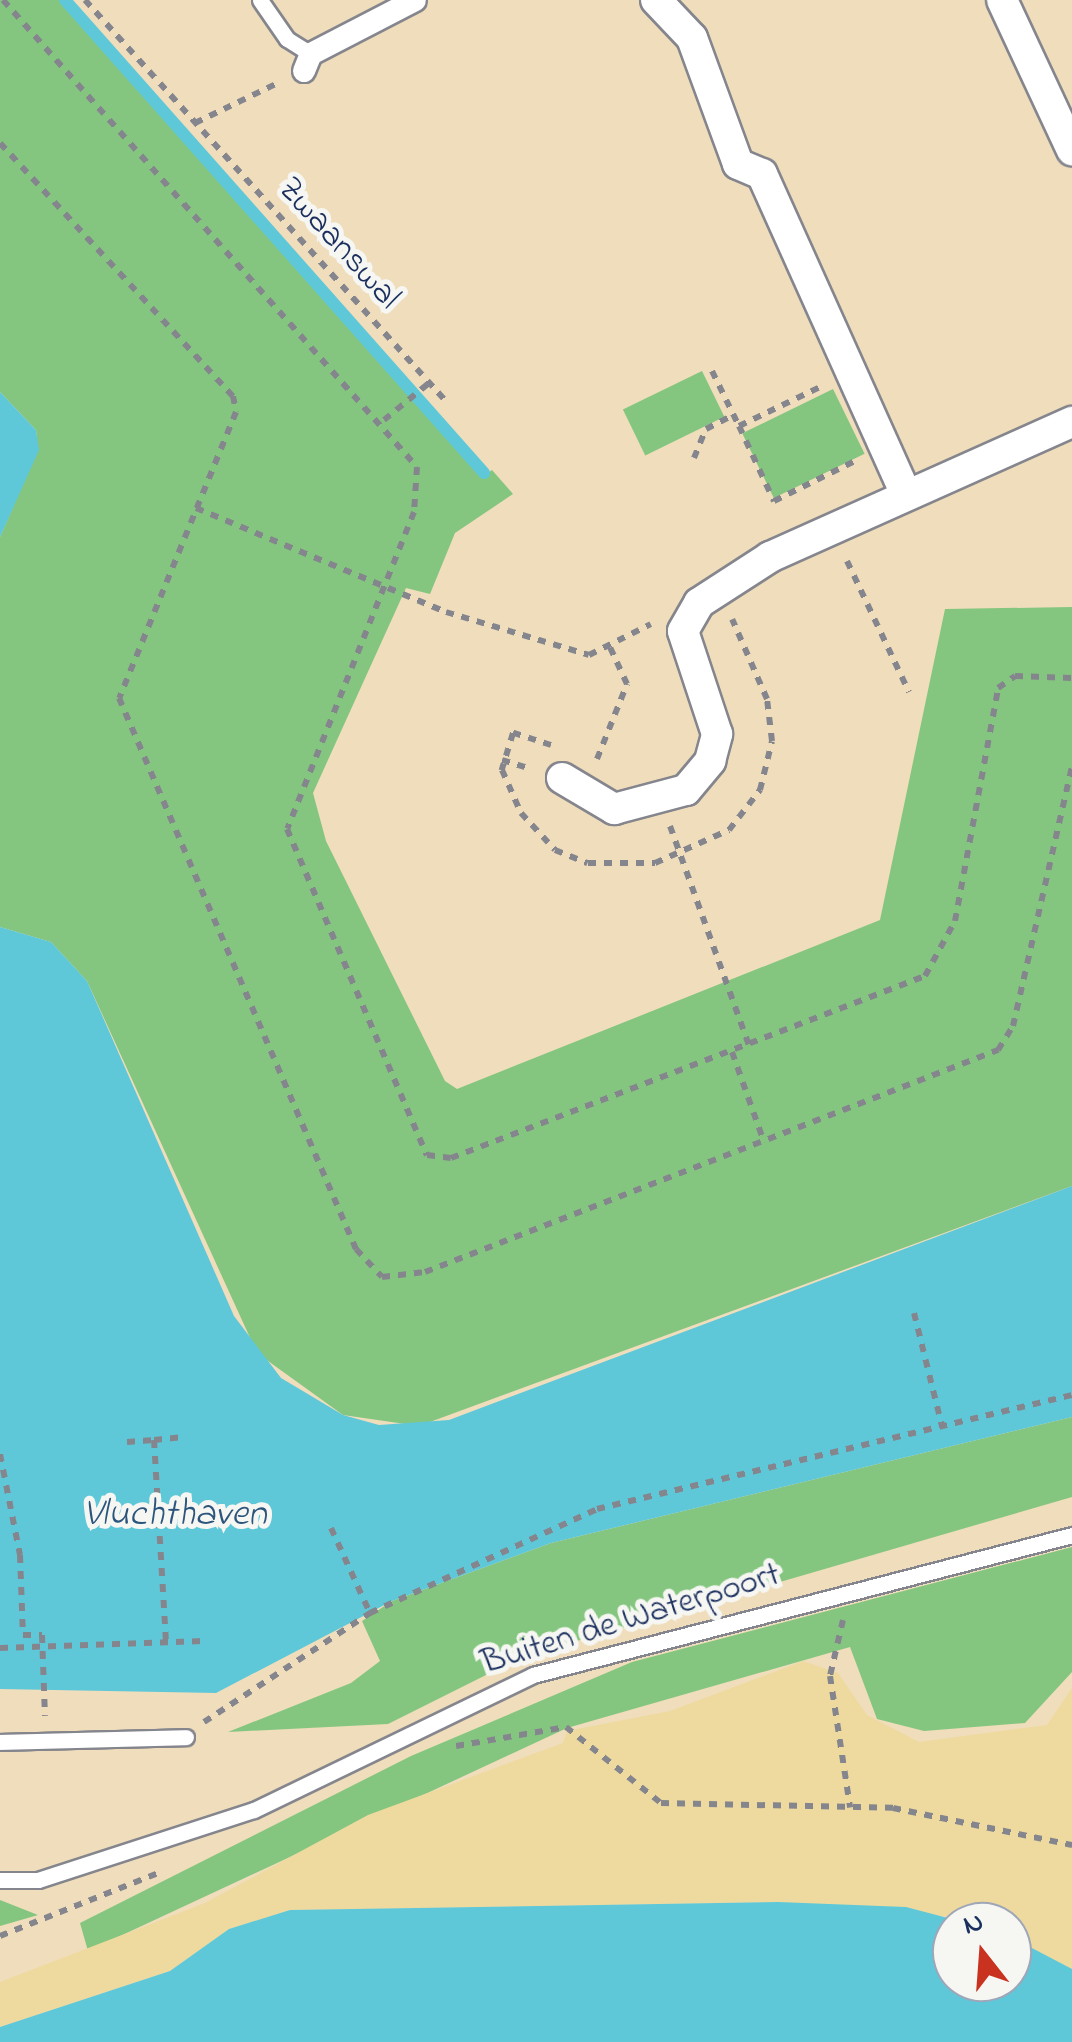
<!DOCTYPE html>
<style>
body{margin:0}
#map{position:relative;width:1072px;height:2042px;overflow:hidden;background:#efddbc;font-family:"Indie Flower",sans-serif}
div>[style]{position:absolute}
.green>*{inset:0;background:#84c67f;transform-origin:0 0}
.sand>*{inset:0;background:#eeda9e}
.water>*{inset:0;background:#5ec8d9}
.stream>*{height:12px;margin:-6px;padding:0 6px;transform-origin:6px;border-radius:6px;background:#5ec8d9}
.path>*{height:6px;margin-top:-3px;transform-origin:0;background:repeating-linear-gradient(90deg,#85868d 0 8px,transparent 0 16px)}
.roads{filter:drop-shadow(2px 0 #85868d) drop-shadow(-2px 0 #85868d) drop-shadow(0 2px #85868d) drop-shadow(0 -2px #85868d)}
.service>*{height:15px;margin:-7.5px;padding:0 7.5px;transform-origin:7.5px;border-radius:7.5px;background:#fff}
.pedestrian>*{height:22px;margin:-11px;padding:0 11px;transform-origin:11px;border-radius:11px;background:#fff}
.minor>*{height:30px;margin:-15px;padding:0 15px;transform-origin:15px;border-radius:15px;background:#fff}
span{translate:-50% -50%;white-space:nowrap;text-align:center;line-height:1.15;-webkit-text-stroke:10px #f6f6f2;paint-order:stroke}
.street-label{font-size:35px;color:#1b2f5e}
.water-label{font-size:38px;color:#2c557d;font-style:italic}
.north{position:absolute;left:932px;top:1902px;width:100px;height:100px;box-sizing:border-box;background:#f6f6f2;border:2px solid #9ea6b7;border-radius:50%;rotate:343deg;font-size:28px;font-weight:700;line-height:40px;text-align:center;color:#1b2f5e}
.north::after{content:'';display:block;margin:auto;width:35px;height:45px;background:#c8321e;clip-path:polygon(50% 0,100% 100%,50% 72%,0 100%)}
</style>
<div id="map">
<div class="green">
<div style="clip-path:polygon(0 0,60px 0,484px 476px,492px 470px,513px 494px,455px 533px,430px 594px,406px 588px,313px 793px,326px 841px,445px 1081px,457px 1089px,880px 920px,945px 609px,1072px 607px,1072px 1186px,419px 1426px,343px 1415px,257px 1353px,87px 981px,51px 942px,0 927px,0 537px,38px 449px,36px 430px,0 392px)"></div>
<div style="left:702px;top:371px;width:51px;height:88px;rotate:64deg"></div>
<div style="left:833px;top:389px;width:72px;height:101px;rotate:64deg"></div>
<div style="clip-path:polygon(1072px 1417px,1072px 1497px,522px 1657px,388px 1724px,228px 1732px,351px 1683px,380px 1661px,362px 1621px,392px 1601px,551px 1543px)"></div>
<div style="clip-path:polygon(1072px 1547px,1072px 1672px,1025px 1723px,924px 1731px,877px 1719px,850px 1647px,567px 1728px,88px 1951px,80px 1923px,411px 1756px,632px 1662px)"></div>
<div style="clip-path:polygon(0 1900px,38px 1915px,0 1926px)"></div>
</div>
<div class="sand">
<div style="clip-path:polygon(803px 1661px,838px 1673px,867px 1715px,919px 1742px,1047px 1725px,1072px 1688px,1072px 1969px,1012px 1940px,1012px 1922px,778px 1902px,290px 1910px,229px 1929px,170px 1971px,0 2027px,0 1982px,205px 1903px,368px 1815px,563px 1743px,567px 1731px,670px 1711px)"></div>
</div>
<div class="water">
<div style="clip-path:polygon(0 392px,36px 430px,39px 450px,0 537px)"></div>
<div style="clip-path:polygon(0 927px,51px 942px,87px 981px,234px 1316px,281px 1378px,343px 1415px,379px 1425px,449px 1420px,1072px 1186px,1072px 1417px,551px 1543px,392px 1601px,216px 1693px,0 1689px)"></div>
<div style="clip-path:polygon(778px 1902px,906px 1907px,963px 1922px,952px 1922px,952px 1982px,1012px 1982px,1012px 1940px,1030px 1947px,1072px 1969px,1072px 2042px,0 2042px,0 2027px,170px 1971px,229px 1929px,290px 1910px)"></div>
</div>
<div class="stream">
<div style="left:65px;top:0;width:632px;rotate:48.46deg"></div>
</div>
<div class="path">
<div style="left:3px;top:0;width:624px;rotate:48.44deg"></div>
<div style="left:417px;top:467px;width:45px;rotate:93.8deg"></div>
<div style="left:414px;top:512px;width:341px;rotate:111.8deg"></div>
<div style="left:287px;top:829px;width:355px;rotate:66.8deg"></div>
<div style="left:427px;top:1155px;width:24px;rotate:7deg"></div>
<div style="left:451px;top:1158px;width:508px;rotate:-21.01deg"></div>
<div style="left:925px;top:976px;width:63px;rotate:-61.4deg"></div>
<div style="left:955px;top:921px;width:237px;rotate:-79.5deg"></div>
<div style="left:998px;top:688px;width:21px;rotate:-35deg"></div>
<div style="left:1015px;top:676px;width:57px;rotate:2deg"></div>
<div style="left:85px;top:0;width:537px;rotate:48.02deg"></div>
<div style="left:195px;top:123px;width:94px;rotate:-25.8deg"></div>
<div style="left:0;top:143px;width:344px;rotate:47.4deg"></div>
<div style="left:233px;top:396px;width:16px;rotate:79deg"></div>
<div style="left:236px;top:412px;width:309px;rotate:112.2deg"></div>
<div style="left:119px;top:698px;width:600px;rotate:66.73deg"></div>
<div style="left:356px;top:1249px;width:38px;rotate:47deg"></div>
<div style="left:382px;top:1277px;width:43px;rotate:-6.6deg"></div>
<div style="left:425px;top:1272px;width:615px;rotate:-21.18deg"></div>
<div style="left:998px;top:1050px;width:28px;rotate:-58deg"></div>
<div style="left:1013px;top:1026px;width:267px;rotate:-77.2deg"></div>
<div style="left:712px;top:371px;width:61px;rotate:63.9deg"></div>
<div style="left:739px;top:426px;width:92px;rotate:-25.7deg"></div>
<div style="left:384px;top:420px;width:58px;rotate:-39.4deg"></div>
<div style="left:739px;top:426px;width:83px;rotate:65deg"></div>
<div style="left:774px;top:501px;width:90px;rotate:-26.3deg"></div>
<div style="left:694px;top:458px;width:31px;rotate:-68deg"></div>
<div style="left:706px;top:429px;width:31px;rotate:-27deg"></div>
<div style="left:196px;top:508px;width:271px;rotate:22.6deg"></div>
<div style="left:446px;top:612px;width:149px;rotate:16.7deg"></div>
<div style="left:589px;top:655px;width:69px;rotate:-26.6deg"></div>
<div style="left:847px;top:561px;width:145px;rotate:64.7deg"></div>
<div style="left:551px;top:745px;width:40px;rotate:-162deg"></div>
<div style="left:513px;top:733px;width:39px;rotate:107deg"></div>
<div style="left:502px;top:770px;width:47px;rotate:66.2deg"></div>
<div style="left:521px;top:813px;width:50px;rotate:47.4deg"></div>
<div style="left:555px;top:850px;width:35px;rotate:22deg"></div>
<div style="left:588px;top:863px;width:67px"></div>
<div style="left:655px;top:863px;width:81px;rotate:-24deg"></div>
<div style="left:729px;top:830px;width:51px;rotate:-52.2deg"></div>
<div style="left:760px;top:790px;width:50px;rotate:-76.2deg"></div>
<div style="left:772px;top:741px;width:42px;rotate:-96.8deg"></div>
<div style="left:767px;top:699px;width:87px;rotate:-113.6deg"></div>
<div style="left:597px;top:759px;width:81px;rotate:-68.2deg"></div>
<div style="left:627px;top:684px;width:43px;rotate:-114.8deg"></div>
<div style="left:502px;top:760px;width:31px;rotate:17deg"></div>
<div style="left:670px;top:826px;width:234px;rotate:70.2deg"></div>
<div style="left:732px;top:1052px;width:96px;rotate:70.4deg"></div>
<div style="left:914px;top:1313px;width:116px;rotate:76.1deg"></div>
<div style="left:154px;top:1440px;width:27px;rotate:-6deg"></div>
<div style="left:127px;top:1442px;width:27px;rotate:-4deg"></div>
<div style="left:154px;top:1440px;width:202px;rotate:86.6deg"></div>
<div style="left:0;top:1454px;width:103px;rotate:78.8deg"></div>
<div style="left:20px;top:1555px;width:80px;rotate:87.9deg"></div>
<div style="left:23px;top:1635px;width:19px"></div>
<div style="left:42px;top:1635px;width:81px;rotate:87.9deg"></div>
<div style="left:331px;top:1528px;width:94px;rotate:65.4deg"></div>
<div style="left:370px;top:1613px;width:250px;rotate:-24.6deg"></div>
<div style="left:597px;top:1509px;width:488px;rotate:-13.5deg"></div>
<div style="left:843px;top:1620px;width:57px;rotate:103.1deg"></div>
<div style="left:830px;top:1676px;width:133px;rotate:81.3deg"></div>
<div style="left:0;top:1648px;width:204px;rotate:-2deg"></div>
<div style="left:204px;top:1722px;width:199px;rotate:-33.3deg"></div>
<div style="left:456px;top:1746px;width:112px;rotate:-9.8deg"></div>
<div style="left:566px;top:1727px;width:122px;rotate:38.7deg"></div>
<div style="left:661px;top:1803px;width:232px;rotate:1.2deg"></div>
<div style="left:893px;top:1808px;width:183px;rotate:11.7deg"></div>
<div style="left:0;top:1936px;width:175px;rotate:-21.7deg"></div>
</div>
<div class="roads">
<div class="service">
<div style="left:260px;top:0;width:47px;rotate:55.3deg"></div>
<div style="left:287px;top:39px;width:28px;rotate:32deg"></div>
<div style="left:0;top:1742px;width:186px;rotate:-1.5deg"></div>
<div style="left:0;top:1880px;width:38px"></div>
<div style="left:38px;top:1880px;width:227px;rotate:-18deg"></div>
<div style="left:254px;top:1810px;width:310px;rotate:-25.8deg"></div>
<div style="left:533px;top:1675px;width:557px;rotate:-14.56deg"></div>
</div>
<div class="pedestrian">
<div style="left:304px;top:71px;width:18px;rotate:-68deg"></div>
<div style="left:311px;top:54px;width:117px;rotate:-27.4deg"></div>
</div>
<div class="minor">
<div style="left:656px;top:0;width:52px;rotate:46.5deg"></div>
<div style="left:692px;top:38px;width:134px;rotate:69.9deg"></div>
<div style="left:738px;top:164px;width:26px;rotate:23deg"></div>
<div style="left:762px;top:174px;width:349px;rotate:65.8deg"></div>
<div style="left:1002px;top:0;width:166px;rotate:65deg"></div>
<div style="left:562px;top:778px;width:61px;rotate:30.8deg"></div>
<div style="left:614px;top:809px;width:74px;rotate:-14.8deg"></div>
<div style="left:686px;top:790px;width:38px;rotate:-50deg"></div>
<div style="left:710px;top:761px;width:28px;rotate:-75deg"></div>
<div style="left:717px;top:734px;width:108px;rotate:-108.3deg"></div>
<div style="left:683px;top:631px;width:32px;rotate:-60deg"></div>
<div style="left:699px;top:603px;width:85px;rotate:-32.9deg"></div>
<div style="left:770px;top:557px;width:331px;rotate:-24.1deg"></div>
</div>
</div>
<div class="street-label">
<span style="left:338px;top:244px;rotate:48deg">Zwaanswal</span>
<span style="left:631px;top:1620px;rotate:-17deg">Buiten de Waterpoort</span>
</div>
<div class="water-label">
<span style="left:175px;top:1516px">Vluchthaven</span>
</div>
<div class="north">N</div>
</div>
